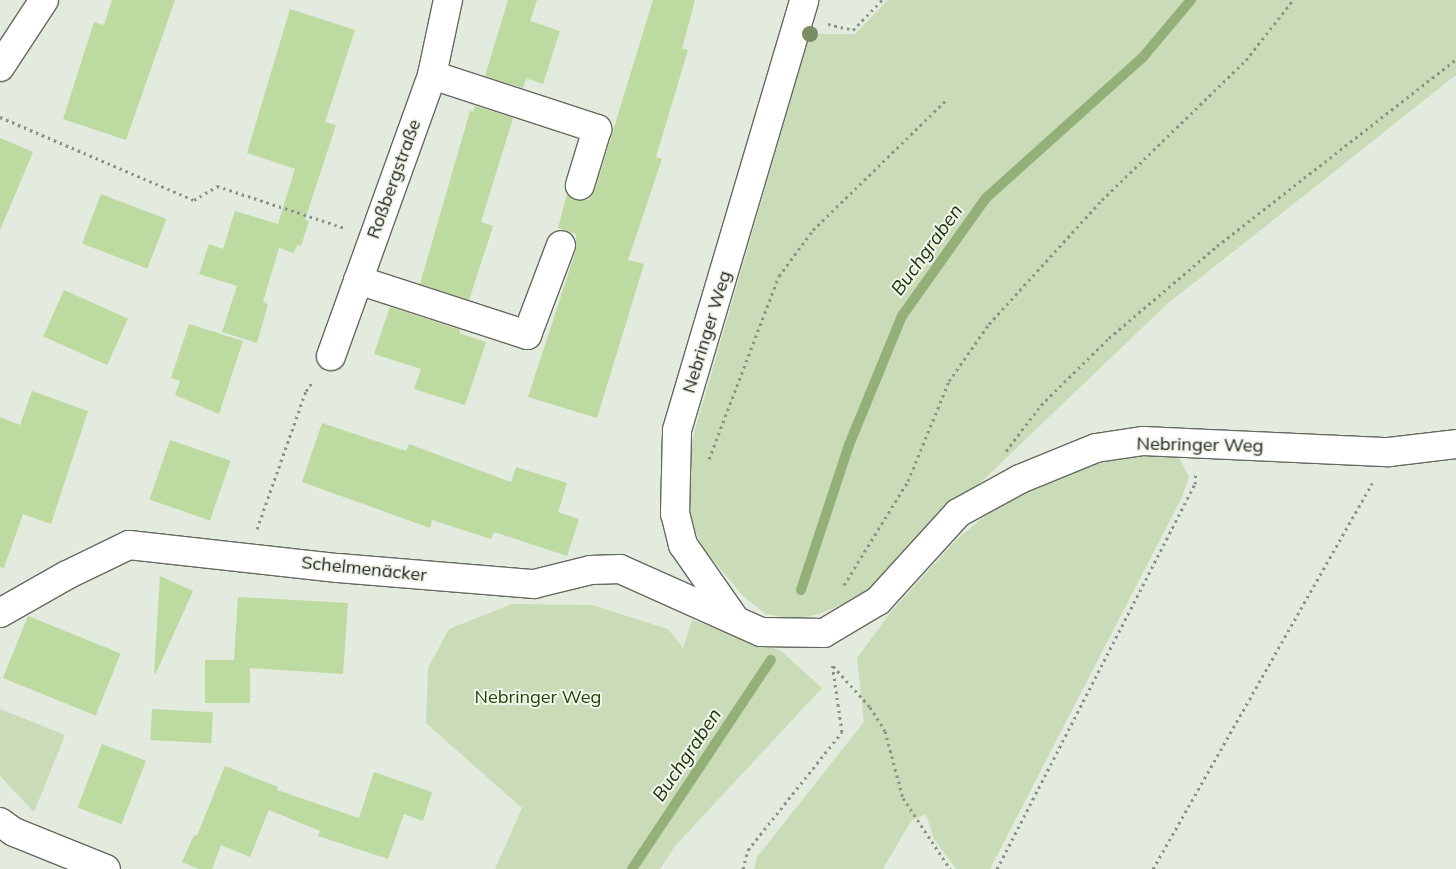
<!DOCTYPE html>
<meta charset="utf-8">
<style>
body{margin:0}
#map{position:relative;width:1456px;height:869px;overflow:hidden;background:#e3eade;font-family:Mulish,sans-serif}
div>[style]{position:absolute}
.green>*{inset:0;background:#c9dcb7}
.stream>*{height:10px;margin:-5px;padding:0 5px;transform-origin:5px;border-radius:5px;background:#93b078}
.building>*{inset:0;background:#bddaa1;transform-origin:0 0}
.path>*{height:3px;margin-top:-1.5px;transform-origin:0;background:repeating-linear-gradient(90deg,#8d9289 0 2.5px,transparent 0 6.5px)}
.roads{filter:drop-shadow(1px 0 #656a60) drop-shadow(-1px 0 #656a60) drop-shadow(0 1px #656a60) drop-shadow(0 -1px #656a60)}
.minor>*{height:28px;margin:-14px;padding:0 14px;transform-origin:14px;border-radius:14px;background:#fff}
.trees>*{width:16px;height:16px;margin:-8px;border-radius:50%;background:#7c8c65}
span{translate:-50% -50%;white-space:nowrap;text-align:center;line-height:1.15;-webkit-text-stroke:4px #f1f7ec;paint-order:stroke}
.street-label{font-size:18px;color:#222420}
.park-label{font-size:18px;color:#274002}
.water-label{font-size:19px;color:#22340c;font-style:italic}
</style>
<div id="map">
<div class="green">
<div style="clip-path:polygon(888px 0,1456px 0,1456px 75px,1166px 305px,862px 596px,819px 614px,793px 619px,766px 614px,743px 596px,703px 548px,687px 512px,688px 454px,810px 34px,855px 34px)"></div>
<div style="clip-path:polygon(1156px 452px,1178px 456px,1189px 477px,1181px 499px,990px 869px,956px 869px,934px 839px,926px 814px,911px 821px,883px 869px,754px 869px,757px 857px,864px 722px,857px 658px,891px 612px,957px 539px,997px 506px,1039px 481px,1082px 467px)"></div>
<div style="clip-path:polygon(512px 604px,592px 605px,668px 629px,683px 648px,692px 620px,781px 651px,822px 688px,675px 846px,660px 869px,495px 869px,522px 808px,426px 723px,428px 668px,449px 629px)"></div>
<div style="clip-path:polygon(0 709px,65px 735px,34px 812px,0 776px)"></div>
</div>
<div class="stream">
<div style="left:801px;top:590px;width:153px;rotate:-71.7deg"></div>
<div style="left:849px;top:445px;width:139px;rotate:-67.7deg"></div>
<div style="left:902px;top:316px;width:145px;rotate:-54.6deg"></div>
<div style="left:986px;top:198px;width:211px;rotate:-41.9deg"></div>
<div style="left:1143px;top:57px;width:75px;rotate:-49.9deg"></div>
<div style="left:632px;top:869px;width:251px;rotate:-56.4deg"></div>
</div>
<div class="building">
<div style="clip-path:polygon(112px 0,175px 0,126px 140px,63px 119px,94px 22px,104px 25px)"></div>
<div style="clip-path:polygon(508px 0,537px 0,530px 21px,560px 31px,543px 84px,526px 78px,523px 88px,485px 76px)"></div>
<div style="clip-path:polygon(653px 0,695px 0,682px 49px,688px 50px,656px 157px,662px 159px,628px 260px,644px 264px,597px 418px,528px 397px,576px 250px,576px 234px,558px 228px,567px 194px,576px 200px,589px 200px,595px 190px)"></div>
<div style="clip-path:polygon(290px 9px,355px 30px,325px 122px,336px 125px,305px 220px,309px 221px,301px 246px,297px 245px,294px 253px,279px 248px,263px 302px,268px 304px,257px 343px,222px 332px,237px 286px,199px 274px,209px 244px,223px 249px,235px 211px,278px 224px,295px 169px,247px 153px)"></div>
<div style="clip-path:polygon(475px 106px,513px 118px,481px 222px,493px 226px,469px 300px,420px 284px,470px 111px,473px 112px)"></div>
<div style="clip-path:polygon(0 138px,33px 152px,0 230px)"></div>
<div style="left:101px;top:194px;width:70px;height:53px;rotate:21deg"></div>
<div style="left:64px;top:290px;width:70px;height:51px;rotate:24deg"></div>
<div style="clip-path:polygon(390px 307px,460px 330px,459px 333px,486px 342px,465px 405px,414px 389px,421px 369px,374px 354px)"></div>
<div style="clip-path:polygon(189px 324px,243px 341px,219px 414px,175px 395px,180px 381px,171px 378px)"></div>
<div style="clip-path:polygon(32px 391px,88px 411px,51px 524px,23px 514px,4px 568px,0 567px,0 417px,20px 425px)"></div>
<div style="clip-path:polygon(322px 423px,406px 451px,409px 444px,511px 482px,516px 467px,567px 483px,558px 512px,579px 519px,567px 556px,494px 532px,491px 539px,432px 520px,430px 528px,302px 482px)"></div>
<div style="left:170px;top:440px;width:64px;height:63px;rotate:19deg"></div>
<div style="clip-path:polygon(160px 576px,193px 591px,156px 673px,154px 673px)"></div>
<div style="clip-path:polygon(238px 597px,348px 603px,343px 674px,250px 668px,250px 703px,205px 703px,205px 660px,234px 660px)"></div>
<div style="left:28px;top:616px;width:100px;height:67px;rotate:22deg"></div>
<div style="left:152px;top:709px;width:61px;height:31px;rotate:3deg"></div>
<div style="left:102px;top:744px;width:47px;height:68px;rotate:21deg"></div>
<div style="clip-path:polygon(225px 766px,278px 787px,277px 790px,359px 818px,374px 772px,432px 792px,423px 821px,404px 814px,388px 859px,318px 836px,320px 831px,269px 810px,270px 807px,250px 857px,221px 845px,212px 869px,199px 869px,182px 862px,194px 835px,197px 836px)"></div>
</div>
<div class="path">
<div style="left:828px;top:24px;width:26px;rotate:13deg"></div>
<div style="left:853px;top:30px;width:42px;rotate:-46deg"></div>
<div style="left:0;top:117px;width:211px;rotate:23.2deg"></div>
<div style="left:194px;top:200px;width:27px;rotate:-31deg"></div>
<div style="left:217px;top:186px;width:135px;rotate:18.2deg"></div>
<div style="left:1006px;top:451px;width:58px;rotate:-52.7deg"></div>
<div style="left:1041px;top:405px;width:95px;rotate:-44.6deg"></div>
<div style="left:1109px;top:338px;width:142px;rotate:-40.4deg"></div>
<div style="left:1217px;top:246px;width:303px;rotate:-38deg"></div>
<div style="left:709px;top:459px;width:196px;rotate:-69.1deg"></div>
<div style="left:779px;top:276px;width:57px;rotate:-53.5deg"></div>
<div style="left:813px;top:230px;width:185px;rotate:-44.3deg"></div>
<div style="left:257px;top:529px;width:146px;rotate:-70.5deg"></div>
<div style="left:306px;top:391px;width:12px;rotate:-55deg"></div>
<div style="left:844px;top:585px;width:122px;rotate:-58.4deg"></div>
<div style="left:908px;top:481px;width:108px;rotate:-67.7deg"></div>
<div style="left:949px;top:381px;width:70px;rotate:-54.9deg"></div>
<div style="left:989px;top:324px;width:168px;rotate:-47.7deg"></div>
<div style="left:1102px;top:200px;width:201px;rotate:-44.2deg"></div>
<div style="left:1246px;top:60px;width:76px;rotate:-51.9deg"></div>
<div style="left:833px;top:666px;width:55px;rotate:47.9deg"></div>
<div style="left:870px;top:707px;width:28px;rotate:58deg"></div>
<div style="left:885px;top:731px;width:69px;rotate:75deg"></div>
<div style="left:903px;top:798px;width:85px;rotate:56.5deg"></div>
<div style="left:743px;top:869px;width:20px;rotate:-75deg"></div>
<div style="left:748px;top:850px;width:151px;rotate:-51.5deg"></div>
<div style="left:842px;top:732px;width:70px;rotate:-98.2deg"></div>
<div style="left:997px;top:869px;width:433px;rotate:-62.8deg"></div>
<div style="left:1195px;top:484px;width:11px;rotate:-85deg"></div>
<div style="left:1153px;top:869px;width:444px;rotate:-60.4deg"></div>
</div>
<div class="roads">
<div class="minor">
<div style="left:0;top:67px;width:80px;rotate:-56.7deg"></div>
<div style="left:432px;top:75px;width:174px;rotate:18.1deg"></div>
<div style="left:597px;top:129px;width:59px;rotate:106.9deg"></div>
<div style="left:358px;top:280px;width:178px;rotate:18deg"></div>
<div style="left:527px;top:335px;width:96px;rotate:-69.3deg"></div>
<div style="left:331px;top:356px;width:299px;rotate:-70.2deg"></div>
<div style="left:432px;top:75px;width:77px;rotate:-78deg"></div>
<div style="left:0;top:613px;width:77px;rotate:-29.6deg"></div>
<div style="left:67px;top:575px;width:69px;rotate:-25.8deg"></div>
<div style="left:129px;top:545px;width:210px;rotate:6.3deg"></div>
<div style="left:338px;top:568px;width:197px;rotate:4.7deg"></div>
<div style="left:534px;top:584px;width:59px;rotate:-13.8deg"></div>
<div style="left:591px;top:570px;width:29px;rotate:-2deg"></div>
<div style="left:620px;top:569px;width:154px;rotate:24.1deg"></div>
<div style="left:761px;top:632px;width:63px;rotate:0.9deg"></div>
<div style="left:824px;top:633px;width:63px;rotate:-30.7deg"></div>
<div style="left:878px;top:601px;width:119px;rotate:-47.7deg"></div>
<div style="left:958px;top:513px;width:71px;rotate:-28.7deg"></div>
<div style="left:1020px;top:479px;width:82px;rotate:-22.2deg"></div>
<div style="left:1096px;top:448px;width:48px;rotate:-8.5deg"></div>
<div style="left:1143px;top:441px;width:246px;rotate:2.6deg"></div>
<div style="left:1389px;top:452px;width:67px;rotate:-6.8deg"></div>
<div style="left:734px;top:618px;width:89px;rotate:-124.9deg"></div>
<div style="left:683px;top:545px;width:32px;rotate:-104deg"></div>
<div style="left:675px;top:514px;width:84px;rotate:-88.6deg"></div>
<div style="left:677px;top:430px;width:448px;rotate:-73.5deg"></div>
<div style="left:0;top:822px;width:17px;rotate:36deg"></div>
<div style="left:14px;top:832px;width:99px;rotate:21.9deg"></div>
</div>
</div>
<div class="trees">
<div style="left:810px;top:34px"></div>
</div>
<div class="street-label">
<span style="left:394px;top:179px;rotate:-70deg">Roßbergstraße</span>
<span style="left:707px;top:332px;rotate:-73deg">Nebringer Weg</span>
<span style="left:1200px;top:445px;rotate:1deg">Nebringer Weg</span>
<span style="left:364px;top:569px;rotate:6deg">Schelmenäcker</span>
</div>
<div class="park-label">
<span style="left:538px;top:697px">Nebringer Weg</span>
</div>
<div class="water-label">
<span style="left:927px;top:250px;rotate:-54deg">Buchgraben</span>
<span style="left:687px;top:755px;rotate:-56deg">Buchgraben</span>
</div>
</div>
